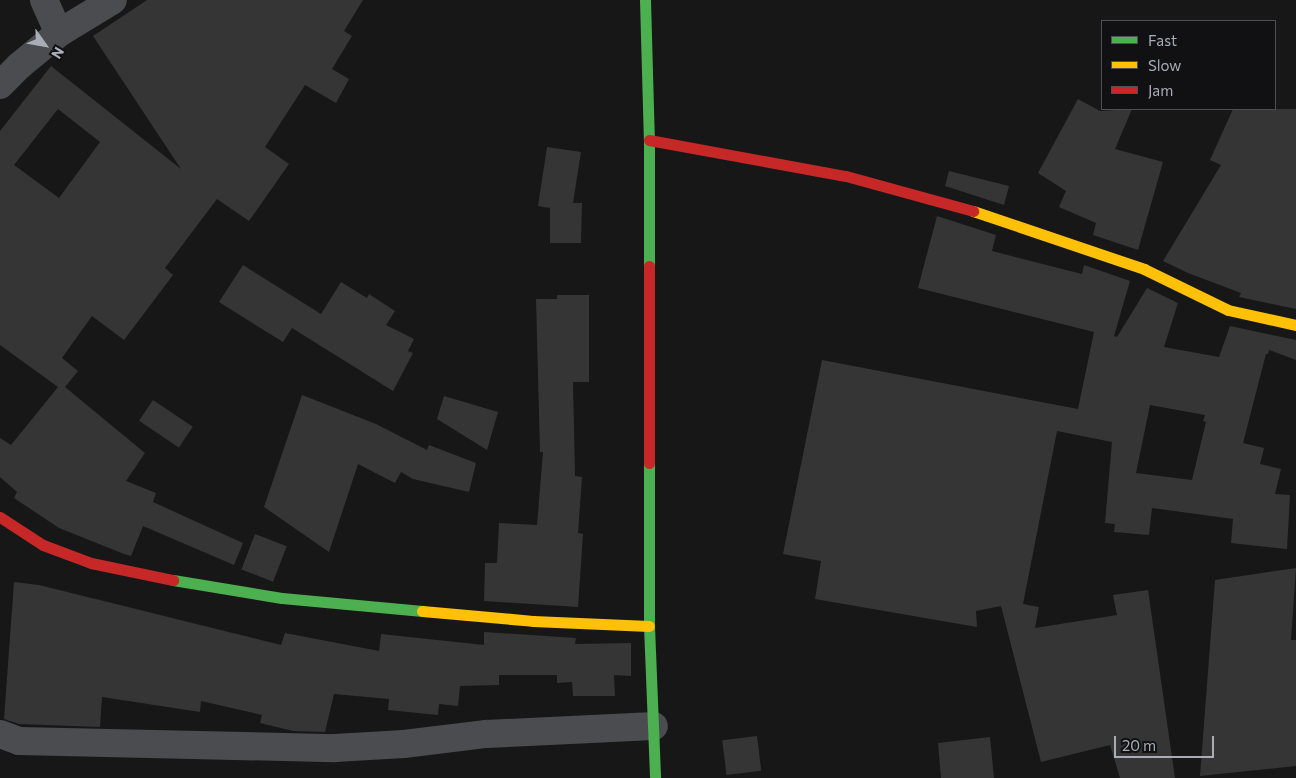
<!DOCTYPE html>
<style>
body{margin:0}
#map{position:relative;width:1296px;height:778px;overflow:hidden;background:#171717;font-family:Commissioner,sans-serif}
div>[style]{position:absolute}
.building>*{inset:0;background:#353536;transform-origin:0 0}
.street>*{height:28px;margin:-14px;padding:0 14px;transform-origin:14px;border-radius:14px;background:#4b4c50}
.fast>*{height:11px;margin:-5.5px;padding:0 5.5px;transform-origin:5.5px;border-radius:5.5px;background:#4caf50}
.slow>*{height:11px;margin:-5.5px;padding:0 5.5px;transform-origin:5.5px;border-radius:5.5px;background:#ffc107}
.jam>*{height:11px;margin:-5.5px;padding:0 5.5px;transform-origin:5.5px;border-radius:5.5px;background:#c62828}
span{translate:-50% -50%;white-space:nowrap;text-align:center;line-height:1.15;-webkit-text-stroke:4px #111113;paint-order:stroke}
.legend{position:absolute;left:1101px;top:20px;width:175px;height:90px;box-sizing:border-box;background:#111113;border:1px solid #4d4f55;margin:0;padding:6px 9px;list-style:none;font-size:15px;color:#a8adb8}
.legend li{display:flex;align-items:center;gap:10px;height:25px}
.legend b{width:25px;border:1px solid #4d4f55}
.north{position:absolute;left:20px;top:20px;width:50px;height:50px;-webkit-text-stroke:4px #111113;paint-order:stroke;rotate:122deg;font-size:14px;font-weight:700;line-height:20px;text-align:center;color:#a8adb8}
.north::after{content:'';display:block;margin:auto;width:18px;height:22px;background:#a8adb8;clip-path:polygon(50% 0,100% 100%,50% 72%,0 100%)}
.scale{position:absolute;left:1114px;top:736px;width:100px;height:22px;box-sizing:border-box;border:2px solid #a8adb8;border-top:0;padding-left:6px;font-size:15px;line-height:18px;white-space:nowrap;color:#a8adb8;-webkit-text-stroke:4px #111113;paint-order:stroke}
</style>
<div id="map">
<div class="building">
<div style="clip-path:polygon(evenodd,147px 0,363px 0,344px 31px,352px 36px,332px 69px,349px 79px,336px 103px,305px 85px,265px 147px,289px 164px,249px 221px,217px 199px,165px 268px,173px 275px,124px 340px,92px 316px,62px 358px,78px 371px,65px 387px,145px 453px,126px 481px,156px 493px,153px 502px,243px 543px,234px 565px,143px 526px,131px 556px,124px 554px,59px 528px,14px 498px,17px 492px,0 477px,0 438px,11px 445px,58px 387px,0 345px,0 131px,51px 66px,181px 169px,93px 36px,147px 0,58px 109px,100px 142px,59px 198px,14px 165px,58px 109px)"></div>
<div style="clip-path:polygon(1078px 99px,1100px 111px,1132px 109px,1115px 149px,1163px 162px,1138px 250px,1093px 235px,1096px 223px,1059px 207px,1066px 191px,1038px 173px)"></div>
<div style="clip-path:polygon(1233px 109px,1296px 109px,1296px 309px,1239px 297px,1241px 293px,1188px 273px,1163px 261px,1221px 165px,1210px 160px)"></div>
<div style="clip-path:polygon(547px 147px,581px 152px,573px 203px,582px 203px,581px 243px,550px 243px,550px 208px,538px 206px)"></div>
<div style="clip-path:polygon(949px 171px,1009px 186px,1004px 205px,945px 186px)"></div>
<div style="clip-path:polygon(evenodd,937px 216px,996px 235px,992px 251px,1082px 274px,1084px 265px,1130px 281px,1114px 336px,1117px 337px,1147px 288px,1178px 303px,1164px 347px,1219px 357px,1230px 326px,1296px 340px,1296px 360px,1269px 350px,1268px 354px,1266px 354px,1243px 443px,1264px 448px,1260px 464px,1281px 469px,1275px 494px,1290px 495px,1287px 549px,1231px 543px,1233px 519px,1152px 508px,1149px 535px,1114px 532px,1115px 524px,1105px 523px,1112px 442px,1057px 431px,1023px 604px,1039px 607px,1035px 628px,1117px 615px,1113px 595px,1148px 590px,1175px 778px,1120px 778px,1110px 745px,1041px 762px,1001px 606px,976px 611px,977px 627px,815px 599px,821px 561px,783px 554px,822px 360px,1078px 409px,1094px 332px,918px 288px,937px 216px,1150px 405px,1205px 415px,1203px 421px,1206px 422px,1192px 480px,1136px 473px,1150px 405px)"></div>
<div style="clip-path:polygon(243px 265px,321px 314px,341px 282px,367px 298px,369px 294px,395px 311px,386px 325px,414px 339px,408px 351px,413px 353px,393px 391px,292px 328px,283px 342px,219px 302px)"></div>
<div style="clip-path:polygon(557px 295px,589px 295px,589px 382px,573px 382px,575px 476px,582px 477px,578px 533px,583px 534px,578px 607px,484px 601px,485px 563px,497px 563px,499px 523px,537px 525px,543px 452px,540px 452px,536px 299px,557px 299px)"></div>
<div style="clip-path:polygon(302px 395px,376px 424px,427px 450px,429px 445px,476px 463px,469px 492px,413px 479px,401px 472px,395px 483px,358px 464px,329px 552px,264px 507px)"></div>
<div style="clip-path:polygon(444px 396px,498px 412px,487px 450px,437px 419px)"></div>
<div style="left:153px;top:400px;width:48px;height:25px;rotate:34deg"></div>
<div style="left:255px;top:534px;width:34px;height:38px;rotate:21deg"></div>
<div style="clip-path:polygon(1296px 568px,1291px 640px,1296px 640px,1296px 766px,1200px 776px,1215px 580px)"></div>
<div style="clip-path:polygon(14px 582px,39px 585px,281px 645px,285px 633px,379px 651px,381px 634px,484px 645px,484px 632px,576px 638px,575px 644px,631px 643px,631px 676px,614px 675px,615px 696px,573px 696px,572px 682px,557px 683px,557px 675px,499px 675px,499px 685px,460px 686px,458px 706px,439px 704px,438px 715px,388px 710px,389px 699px,334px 694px,325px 732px,293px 731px,260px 723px,262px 715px,201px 701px,200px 712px,102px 697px,100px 727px,19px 724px,4px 719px)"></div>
<div style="left:757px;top:736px;width:35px;height:35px;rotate:83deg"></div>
<div style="clip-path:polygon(990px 737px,994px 778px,941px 778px,938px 743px)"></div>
</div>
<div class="street">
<div style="left:44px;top:0;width:36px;rotate:66deg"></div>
<div style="left:0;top:85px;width:27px;rotate:-45deg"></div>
<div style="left:19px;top:66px;width:52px;rotate:-39.5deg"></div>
<div style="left:59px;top:33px;width:63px;rotate:-31.4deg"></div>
<div style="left:0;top:734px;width:20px;rotate:20deg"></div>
<div style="left:19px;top:741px;width:316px;rotate:1.3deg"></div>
<div style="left:335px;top:748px;width:69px;rotate:-3.3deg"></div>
<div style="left:404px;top:744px;width:83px;rotate:-7deg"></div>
<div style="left:486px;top:734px;width:168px;rotate:-2.7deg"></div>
</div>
<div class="fast">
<div style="left:645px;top:0;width:140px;rotate:88.4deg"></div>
<div style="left:649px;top:140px;width:126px;rotate:90deg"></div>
<div style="left:649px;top:463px;width:163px;rotate:90deg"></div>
<div style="left:649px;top:626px;width:152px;rotate:87.7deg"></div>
<div style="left:173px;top:580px;width:110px;rotate:9.4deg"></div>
<div style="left:282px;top:598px;width:141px;rotate:5.3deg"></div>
</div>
<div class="slow">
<div style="left:973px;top:211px;width:181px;rotate:18.7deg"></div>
<div style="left:1144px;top:269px;width:93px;rotate:26deg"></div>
<div style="left:1228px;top:310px;width:70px;rotate:12.4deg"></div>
<div style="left:422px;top:611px;width:111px;rotate:5.1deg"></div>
<div style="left:533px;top:621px;width:116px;rotate:2.5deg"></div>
</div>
<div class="jam">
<div style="left:649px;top:140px;width:200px;rotate:10.4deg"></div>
<div style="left:846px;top:176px;width:132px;rotate:15.4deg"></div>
<div style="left:649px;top:266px;width:197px;rotate:90deg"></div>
<div style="left:0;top:517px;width:51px;rotate:33.1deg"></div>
<div style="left:43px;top:545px;width:51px;rotate:20.6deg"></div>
<div style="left:91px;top:563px;width:84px;rotate:11.7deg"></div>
</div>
<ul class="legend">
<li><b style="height:6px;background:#4caf50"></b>Fast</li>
<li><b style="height:6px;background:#ffc107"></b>Slow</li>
<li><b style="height:6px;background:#c62828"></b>Jam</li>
</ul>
<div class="north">N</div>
<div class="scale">20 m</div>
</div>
